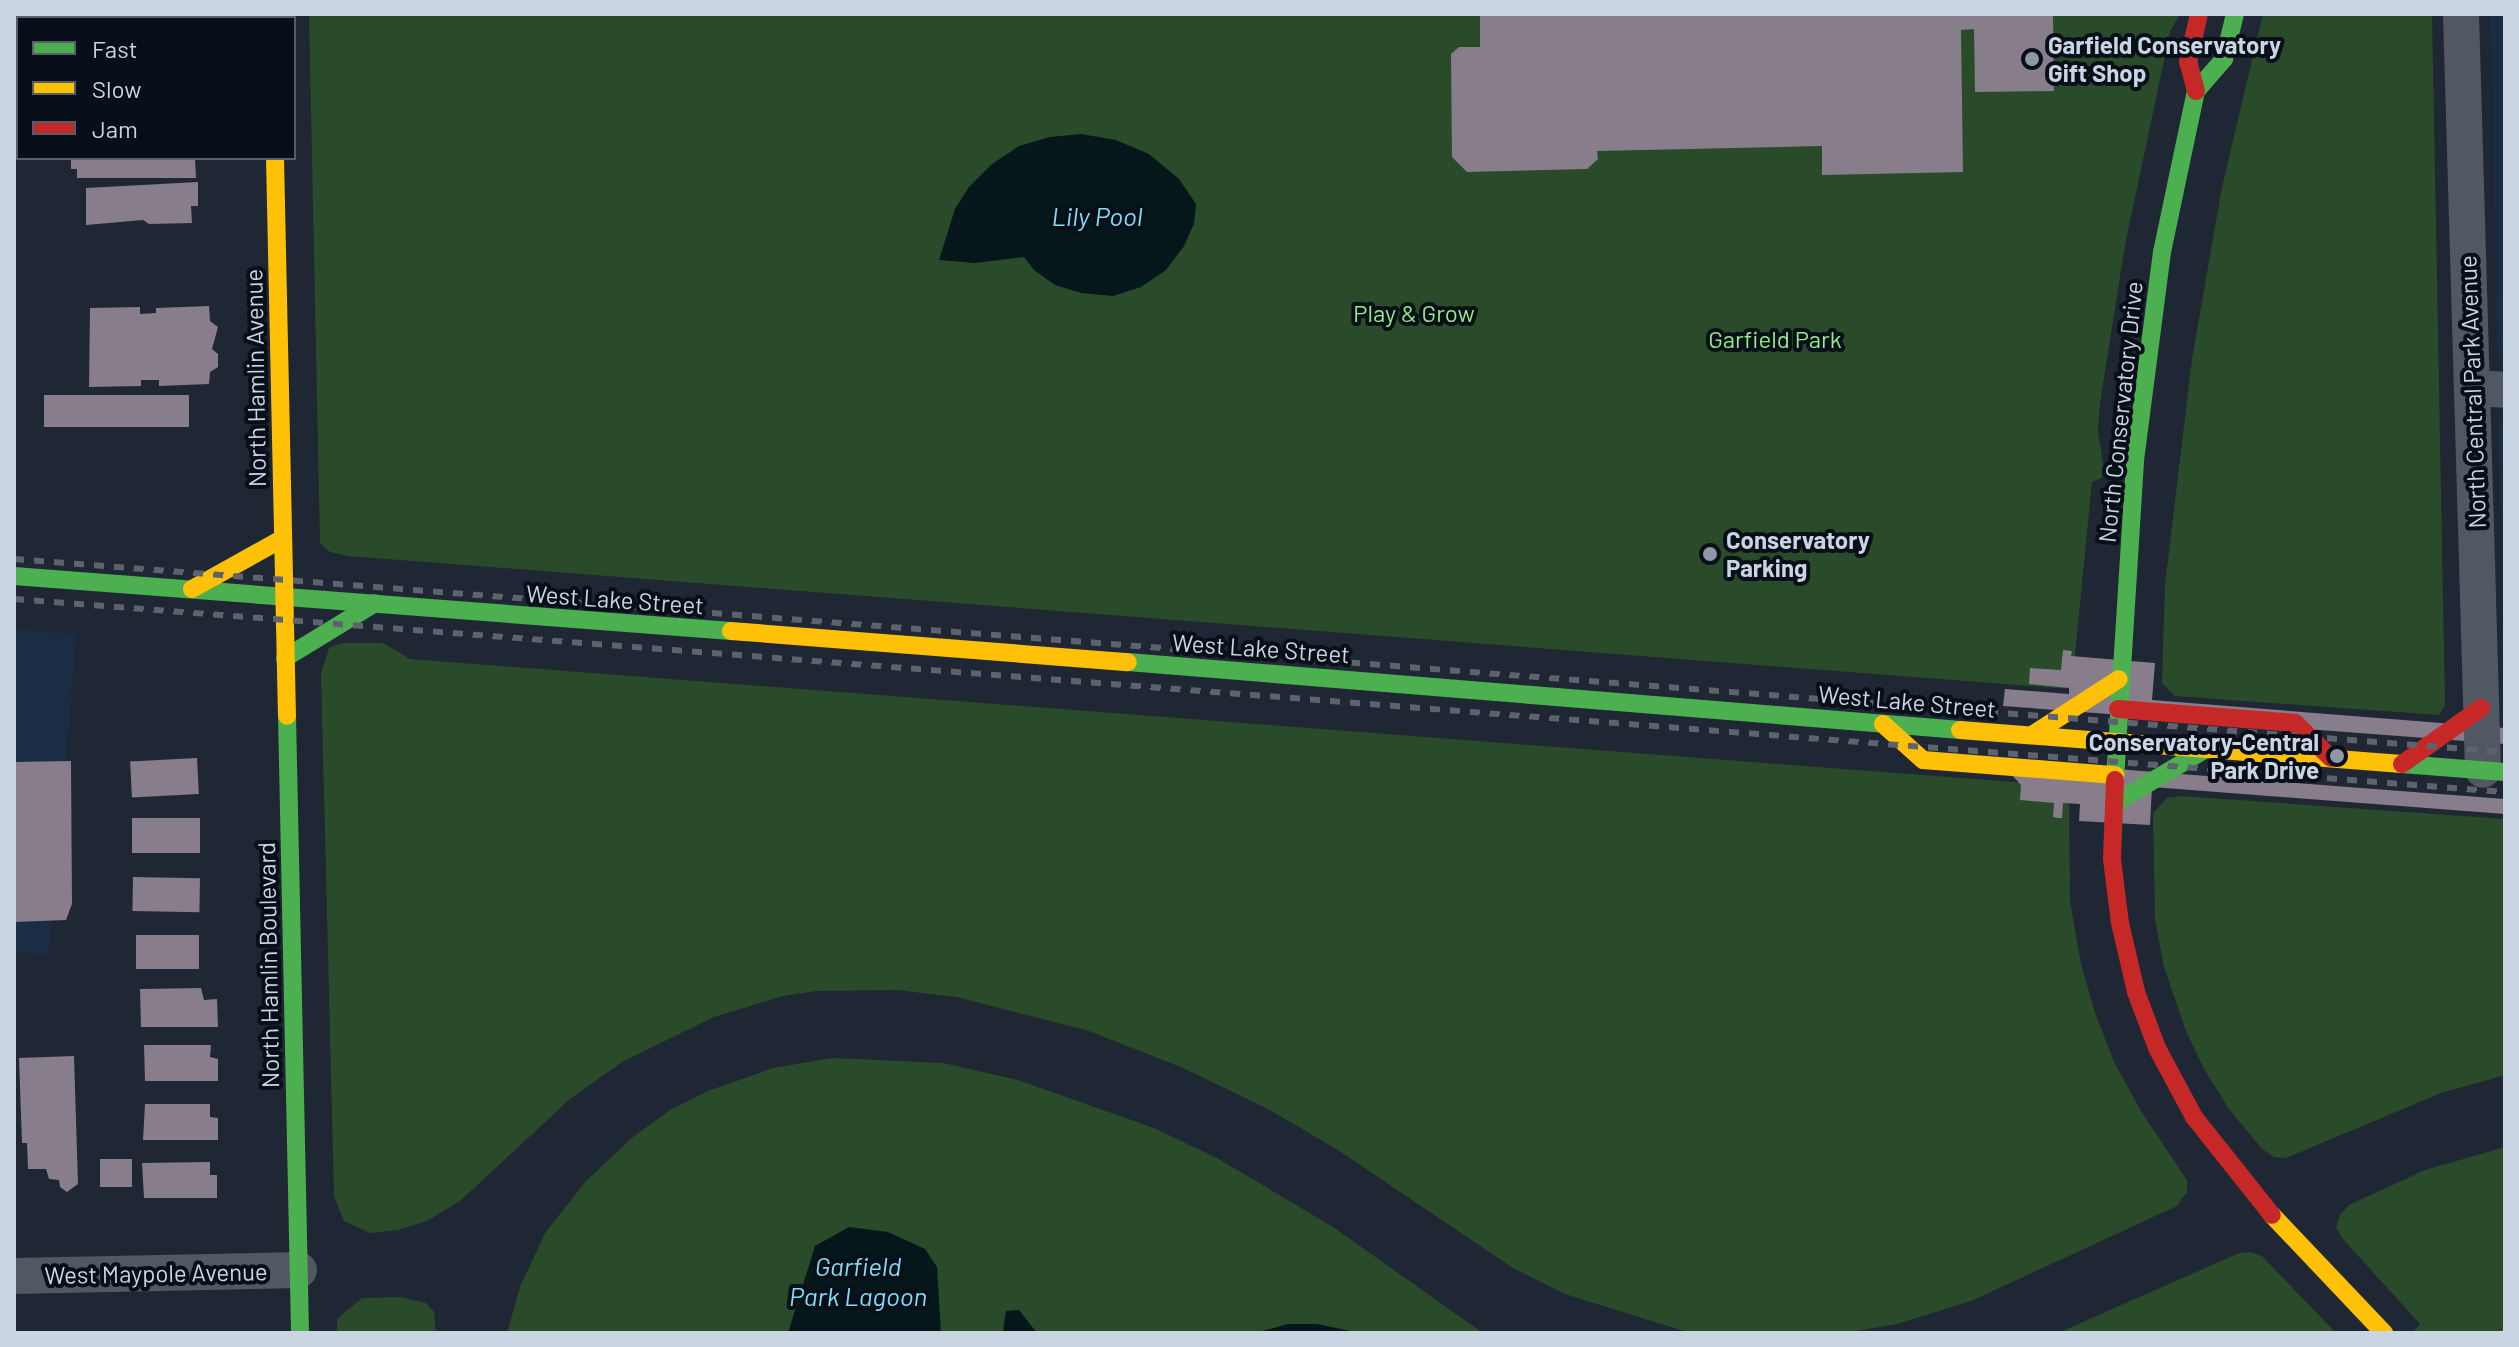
<!DOCTYPE html>
<style>
body{margin:0}
#map{position:relative;width:2519px;height:1347px;overflow:hidden;background:#1e2733;font-family:Barlow,sans-serif}
div>[style]{position:absolute}
.built>*{inset:0;background:#1b2d45;transform-origin:0 0}
.green>*{inset:0;background:#294b29}
.water>*{inset:0;background:#06171c}
.building>*{inset:0;background:#887d8b;transform-origin:0 0}
.street>*{height:36px;margin:-18px;padding:0 18px;transform-origin:18px;border-radius:18px;background:#525861}
.fast>*{height:18px;margin:-9px;padding:0 9px;transform-origin:9px;border-radius:9px;background:#4caf50}
.slow>*{height:18px;margin:-9px;padding:0 9px;transform-origin:9px;border-radius:9px;background:#ffc107}
.jam>*{height:18px;margin:-9px;padding:0 9px;transform-origin:9px;border-radius:9px;background:#c62828}
.rail>*{height:6px;margin-top:-3px;transform-origin:0;background:repeating-linear-gradient(90deg,#5d636c 0 10px,transparent 0 20px)}
.dots>*{width:22px;height:22px;translate:-50% -50%;box-sizing:border-box;border:4px solid #080f18;border-radius:50%}
span{translate:-50% -50%;white-space:nowrap;text-align:center;line-height:1.15;-webkit-text-stroke:8px #080f18;paint-order:stroke}
.poi-label{font-size:24px;color:#cad5e3;font-weight:700}
.left{translate:0 -50%;text-align:left}
.right{translate:-100% -50%;text-align:right}
.park-label{font-size:24px;color:#91ec88}
.street-label{font-size:24px;color:#cad5e3}
.water-label{font-size:26px;color:#7fddf5;font-style:italic}
.frame{position:absolute;inset:0;border:16px solid #cad5e3;pointer-events:none}
.legend{position:absolute;left:16px;top:16px;width:280px;height:144px;box-sizing:border-box;background:#080f18;border:2px solid #565e69;margin:0;padding:10px 14px;list-style:none;font-size:24px;color:#cad5e3}
.legend li{display:flex;align-items:center;gap:16px;height:40px}
.legend b{width:40px;border:2px solid #565e69}
</style>
<div id="map">
<div class="built">
<div style="clip-path:polygon(2491px 14px,2505px 14px,2505px 364px,2497px 350px)"></div>
<div style="clip-path:polygon(2505px 416px,2505px 704px,2499px 424px)"></div>
<div style="left:14px;top:629px;width:63px;height:322px;rotate:5deg"></div>
</div>
<div class="green">
<div style="clip-path:polygon(309px 14px,2180px 14px,2170px 32px,2125px 245px,2100px 403px,2098px 431px,2104px 471px,2101px 478px,2092px 482px,2073px 675px,2065px 688px,2056px 688px,348px 556px,330px 552px,320px 543px)"></div>
<div style="clip-path:polygon(2263px 14px,2432px 14px,2445px 705px,2439px 715px,2175px 696px,2162px 683px,2165px 585px,2192px 359px,2222px 187px)"></div>
<div style="clip-path:polygon(342px 643px,383px 643px,410px 659px,2065px 786px,2069px 800px,2070px 901px,2081px 964px,2095px 1013px,2115px 1064px,2141px 1111px,2187px 1180px,2187px 1192px,2177px 1206px,1971px 1301px,1897px 1324px,1844px 1333px,1687px 1332px,1565px 1294px,1513px 1268px,1338px 1150px,1266px 1108px,1183px 1068px,1089px 1031px,957px 997px,896px 990px,816px 991px,783px 996px,714px 1017px,622px 1062px,570px 1099px,460px 1201px,427px 1221px,398px 1230px,370px 1233px,344px 1221px,334px 1196px,321px 673px,329px 648px)"></div>
<div style="clip-path:polygon(2181px 796px,2505px 819px,2505px 1075px,2441px 1093px,2286px 1158px,2274px 1157px,2262px 1149px,2229px 1109px,2204px 1069px,2186px 1031px,2164px 967px,2155px 919px,2153px 813px,2167px 798px)"></div>
<div style="clip-path:polygon(833px 1058px,943px 1063px,1018px 1080px,1154px 1128px,1217px 1158px,1333px 1227px,1483px 1333px,507px 1333px,520px 1287px,545px 1233px,586px 1181px,633px 1137px,670px 1110px,708px 1091px,773px 1068px)"></div>
<div style="clip-path:polygon(2505px 1147px,2505px 1333px,2412px 1333px,2420px 1324px,2342px 1238px,2336px 1227px,2340px 1215px,2349px 1205px,2425px 1170px)"></div>
<div style="clip-path:polygon(2250px 1252px,2262px 1256px,2336px 1333px,2058px 1333px,2239px 1253px)"></div>
<div style="clip-path:polygon(401px 1297px,426px 1303px,434px 1312px,436px 1333px,337px 1333px,337px 1319px,362px 1298px)"></div>
</div>
<div class="water">
<div style="clip-path:polygon(1081px 134px,1116px 140px,1149px 154px,1179px 179px,1196px 204px,1194px 224px,1184px 246px,1166px 270px,1141px 287px,1113px 296px,1081px 293px,1055px 285px,1034px 270px,1024px 257px,975px 263px,939px 260px,955px 209px,969px 187px,992px 164px,1019px 146px,1050px 137px)"></div>
<div style="clip-path:polygon(849px 1227px,888px 1232px,925px 1249px,937px 1267px,941px 1333px,788px 1333px,815px 1246px)"></div>
<div style="clip-path:polygon(1019px 1310px,1037px 1333px,999px 1333px,1003px 1331px,1006px 1311px)"></div>
<div style="clip-path:polygon(1288px 1324px,1317px 1324px,1360px 1333px,1255px 1333px)"></div>
</div>
<div class="building">
<div style="left:102px;top:14px;width:41px;height:4px"></div>
<div style="left:160px;top:14px;width:50px;height:3px"></div>
<div style="clip-path:polygon(1480px 14px,2053px 14px,2054px 91px,1975px 92px,1974px 29px,1961px 30px,1963px 172px,1822px 175px,1822px 146px,1597px 151px,1598px 159px,1587px 169px,1467px 172px,1452px 157px,1451px 54px,1459px 47px,1480px 47px)"></div>
<div style="clip-path:polygon(71px 158px,195px 158px,196px 178px,77px 178px,77px 169px,71px 169px)"></div>
<div style="clip-path:polygon(198px 182px,198px 206px,191px 206px,192px 223px,149px 224px,143px 220px,86px 225px,86px 188px)"></div>
<div style="clip-path:polygon(209px 306px,210px 321px,218px 327px,212px 349px,218px 354px,218px 367px,210px 372px,209px 384px,159px 386px,159px 380px,141px 380px,141px 386px,89px 387px,90px 308px,140px 307px,140px 314px,156px 313px,156px 308px)"></div>
<div style="left:189px;top:395px;width:32px;height:145px;rotate:90deg"></div>
<div style="clip-path:polygon(2063px 650px,2072px 651px,2071px 656px,2155px 663px,2152px 700px,2505px 728px,2505px 744px,2003px 706px,2005px 689px,2069px 694px,2069px 688px,2029px 684px,2030px 668px,2061px 670px)"></div>
<div style="left:197px;top:758px;width:36px;height:67px;rotate:87deg"></div>
<div style="clip-path:polygon(1998px 760px,2505px 799px,2505px 814px,2152px 787px,2150px 825px,2079px 821px,2080px 804px,2063px 803px,2062px 818px,2058px 818px,2053px 817px,2054px 803px,2020px 800px,2021px 785px)"></div>
<div style="clip-path:polygon(71px 761px,72px 904px,66px 920px,14px 922px,14px 762px)"></div>
<div style="left:200px;top:818px;width:35px;height:68px;rotate:90deg"></div>
<div style="left:133px;top:877px;width:67px;height:34px;rotate:1deg"></div>
<div style="left:136px;top:935px;width:63px;height:34px"></div>
<div style="clip-path:polygon(201px 988px,204px 1000px,217px 999px,218px 1027px,141px 1027px,140px 989px)"></div>
<div style="clip-path:polygon(144px 1045px,211px 1045px,210px 1057px,218px 1059px,218px 1081px,145px 1081px)"></div>
<div style="clip-path:polygon(74px 1056px,78px 1184px,67px 1192px,60px 1187px,59px 1180px,49px 1179px,46px 1169px,28px 1169px,27px 1143px,22px 1143px,19px 1058px)"></div>
<div style="clip-path:polygon(145px 1104px,210px 1104px,210px 1117px,218px 1118px,218px 1140px,143px 1140px)"></div>
<div style="left:132px;top:1159px;width:28px;height:32px;rotate:90deg"></div>
<div style="clip-path:polygon(210px 1162px,210px 1175px,217px 1175px,217px 1198px,144px 1198px,142px 1163px)"></div>
</div>
<div class="street">
<div style="left:2461px;top:14px;width:756px;rotate:88.33deg"></div>
<div style="left:2472px;top:388px;width:33px;rotate:3deg"></div>
<div style="left:14px;top:1276px;width:285px;rotate:-1.2deg"></div>
</div>
<div class="fast">
<div style="left:272px;top:14px;width:4px;rotate:90deg"></div>
<div style="left:14px;top:576px;width:719px;rotate:4.39deg"></div>
<div style="left:285px;top:658px;width:105px;rotate:-31.4deg"></div>
<div style="left:1128px;top:662px;width:835px;rotate:4.67deg"></div>
<div style="left:287px;top:716px;width:617px;rotate:88.79deg"></div>
<div style="left:2402px;top:764px;width:103px;rotate:4.4deg"></div>
<div style="left:2115px;top:780px;width:321px;rotate:-86.4deg"></div>
<div style="left:2135px;top:460px;width:210px;rotate:-82.6deg"></div>
<div style="left:2162px;top:252px;width:165px;rotate:-78.1deg"></div>
<div style="left:2196px;top:91px;width:43px;rotate:-48.8deg"></div>
<div style="left:2224px;top:59px;width:46px;rotate:-76.3deg"></div>
<div style="left:2115px;top:803px;width:106px;rotate:-30.7deg"></div>
</div>
<div class="slow">
<div style="left:275px;top:158px;width:558px;rotate:88.77deg"></div>
<div style="left:192px;top:589px;width:103px;rotate:-29.1deg"></div>
<div style="left:731px;top:631px;width:398px;rotate:4.5deg"></div>
<div style="left:1883px;top:724px;width:54px;rotate:42deg"></div>
<div style="left:1923px;top:760px;width:193px;rotate:4.5deg"></div>
<div style="left:1960px;top:730px;width:443px;rotate:4.4deg"></div>
<div style="left:2032px;top:735px;width:103px;rotate:-32.8deg"></div>
<div style="left:2272px;top:1215px;width:163px;rotate:46.5deg"></div>
</div>
<div class="jam">
<div style="left:2196px;top:91px;width:30px;rotate:-105deg"></div>
<div style="left:2188px;top:62px;width:49px;rotate:-77.1deg"></div>
<div style="left:2118px;top:709px;width:178px;rotate:4.5deg"></div>
<div style="left:2295px;top:723px;width:50px;rotate:44.2deg"></div>
<div style="left:2402px;top:764px;width:97px;rotate:-35.3deg"></div>
<div style="left:2115px;top:780px;width:79px;rotate:92.2deg"></div>
<div style="left:2112px;top:859px;width:64px;rotate:82.9deg"></div>
<div style="left:2120px;top:923px;width:71px;rotate:76.9deg"></div>
<div style="left:2136px;top:992px;width:60px;rotate:69.4deg"></div>
<div style="left:2157px;top:1048px;width:78px;rotate:61.8deg"></div>
<div style="left:2194px;top:1117px;width:125px;rotate:51.5deg"></div>
</div>
<div class="rail">
<div style="left:14px;top:559px;width:2498px;rotate:4.43deg"></div>
<div style="left:14px;top:599px;width:2498px;rotate:4.43deg"></div>
</div>
<div class="dots">
<div style="left:2032px;top:59px;background:#8e98a5"></div>
<div style="left:1710px;top:554px;background:#8e98a5"></div>
<div style="left:2337px;top:756px;background:#8e98a5"></div>
</div>
<div class="poi-label">
<span class="left" style="left:2048px;top:59px">Garfield Conservatory<br>Gift Shop</span>
<span class="left" style="left:1726px;top:554px">Conservatory<br>Parking</span>
<span class="right" style="left:2319px;top:756px">Conservatory-Central<br>Park Drive</span>
</div>
<div class="park-label">
<span style="left:1414px;top:313px">Play &amp; Grow</span>
<span style="left:1775px;top:339px">Garfield Park</span>
</div>
<div class="street-label">
<span style="left:255px;top:378px;rotate:-91deg">North Hamlin Avenue</span>
<span style="left:2472px;top:392px;rotate:-92deg">North Central Park Avenue</span>
<span style="left:2120px;top:412px;rotate:-84deg">North Conservatory Drive</span>
<span style="left:615px;top:599px;rotate:4deg">West Lake Street</span>
<span style="left:1261px;top:648px;rotate:4deg">West Lake Street</span>
<span style="left:1907px;top:701px;rotate:5deg">West Lake Street</span>
<span style="left:268px;top:965px;rotate:-91deg">North Hamlin Boulevard</span>
<span style="left:156px;top:1273px;rotate:-1deg">West Maypole Avenue</span>
</div>
<div class="water-label">
<span style="left:1097px;top:216px">Lily Pool</span>
<span style="left:858px;top:1281px">Garfield<br>Park Lagoon</span>
</div>
<div class="frame"></div>
<ul class="legend">
<li><b style="height:10px;background:#4caf50"></b>Fast</li>
<li><b style="height:10px;background:#ffc107"></b>Slow</li>
<li><b style="height:10px;background:#c62828"></b>Jam</li>
</ul>
</div>
